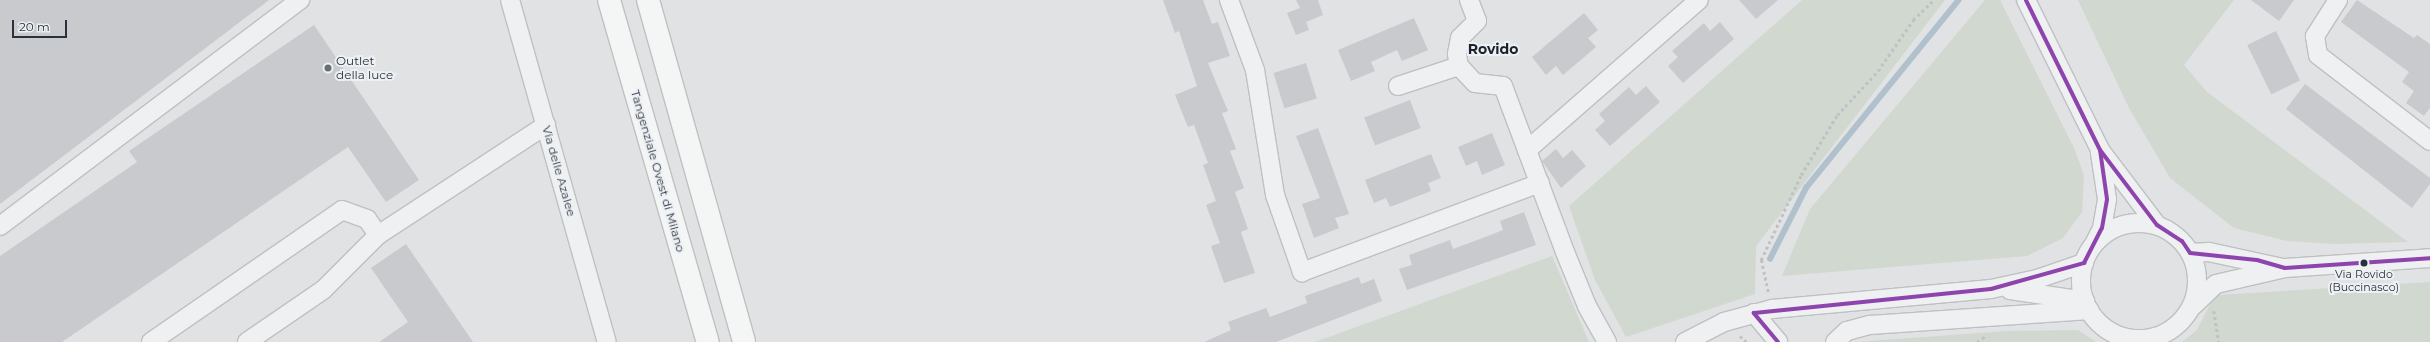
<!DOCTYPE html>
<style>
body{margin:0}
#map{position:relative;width:2430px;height:342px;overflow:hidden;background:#e0e2e4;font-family:Montserrat,sans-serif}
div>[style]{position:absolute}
.green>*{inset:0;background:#d1d8d0}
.stream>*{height:5.5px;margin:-2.75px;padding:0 2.75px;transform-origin:2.75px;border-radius:2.75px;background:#b0c0cd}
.building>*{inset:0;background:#c8cacd;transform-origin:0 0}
.path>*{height:2.5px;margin-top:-1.25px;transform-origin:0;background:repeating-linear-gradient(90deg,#bfc1c4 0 3px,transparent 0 6px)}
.roads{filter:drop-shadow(1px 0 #bec0c2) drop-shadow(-1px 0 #bec0c2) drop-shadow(0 1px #bec0c2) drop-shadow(0 -1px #bec0c2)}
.minor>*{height:18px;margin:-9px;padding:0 9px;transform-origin:9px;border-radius:9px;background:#eff0f2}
.minor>.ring{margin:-9px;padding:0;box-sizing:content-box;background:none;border:18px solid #eff0f2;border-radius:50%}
.highway>*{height:22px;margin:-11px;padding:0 11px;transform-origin:11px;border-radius:11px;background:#f4f5f5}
.bus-1>*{height:4px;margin:-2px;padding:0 2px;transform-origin:2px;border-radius:2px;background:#8e44ad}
.dots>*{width:11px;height:11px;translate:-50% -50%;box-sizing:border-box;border:2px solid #edf1f4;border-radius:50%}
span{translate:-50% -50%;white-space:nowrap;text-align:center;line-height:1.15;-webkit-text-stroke:4px #edf1f4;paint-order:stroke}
.bus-label{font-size:11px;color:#29313c}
.poi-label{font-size:12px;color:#29313c}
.left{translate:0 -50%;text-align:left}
.street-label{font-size:12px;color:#29313c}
.quarter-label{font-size:14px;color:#1b222d;font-weight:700}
.scale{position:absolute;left:12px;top:20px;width:55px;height:18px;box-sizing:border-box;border:2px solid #29313c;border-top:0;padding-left:5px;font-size:12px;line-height:14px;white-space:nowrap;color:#29313c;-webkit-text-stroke:3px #edf1f4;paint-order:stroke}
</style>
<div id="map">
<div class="green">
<div style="clip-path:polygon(1802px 0,1945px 0,1756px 246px,1755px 294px,1626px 337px,1595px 280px,1569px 206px)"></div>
<div style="clip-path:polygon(1985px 0,2000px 0,2074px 148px,2084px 175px,2082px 212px,2063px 238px,2027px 256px,1782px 276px,1810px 209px)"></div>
<div style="clip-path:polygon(2078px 0,2234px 0,2184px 65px,2207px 92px,2408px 242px,2335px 244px,2287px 241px,2234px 228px,2170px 178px,2129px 108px)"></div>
<div style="clip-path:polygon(1552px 256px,1589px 342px,1315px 342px)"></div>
<div style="clip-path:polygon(2430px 282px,2430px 342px,2182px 342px,2197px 330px,2212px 300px,2218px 295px)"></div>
<div style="clip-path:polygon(2078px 330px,2096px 342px,1856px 342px,2006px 331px)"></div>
</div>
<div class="stream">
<div style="left:1770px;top:259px;width:80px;rotate:-63.1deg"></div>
<div style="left:1806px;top:188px;width:242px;rotate:-50.9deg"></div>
</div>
<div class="building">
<div style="clip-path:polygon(0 0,269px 0,0 204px)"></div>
<div style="clip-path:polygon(1163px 0,1203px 0,1212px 24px,1218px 22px,1230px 56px,1208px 63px,1228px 111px,1222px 113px,1236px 149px,1230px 151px,1244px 188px,1235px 192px,1248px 229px,1241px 232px,1255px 273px,1224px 283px,1211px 246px,1220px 243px,1206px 205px,1216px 201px,1203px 165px,1208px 163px,1194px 125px,1188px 127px,1175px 95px,1197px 86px,1179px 31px,1175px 33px)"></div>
<div style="clip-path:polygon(1296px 0,1318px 0,1323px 15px,1306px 22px,1309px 30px,1296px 35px,1287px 13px,1300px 8px)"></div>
<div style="clip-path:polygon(1739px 0,1778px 0,1756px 19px)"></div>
<div style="clip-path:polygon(2251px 0,2294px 0,2279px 21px)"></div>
<div style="clip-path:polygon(2357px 0,2414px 38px,2417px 35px,2430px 44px,2430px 108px,2424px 116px,2406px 103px,2414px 91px,2402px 82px,2409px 72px,2341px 22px)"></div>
<div style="clip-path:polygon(1584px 13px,1598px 30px,1588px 38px,1596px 47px,1563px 75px,1556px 66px,1546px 75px,1532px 57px)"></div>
<div style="clip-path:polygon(1414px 18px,1428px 50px,1402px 61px,1397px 50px,1371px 62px,1375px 71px,1351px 81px,1338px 50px)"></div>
<div style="clip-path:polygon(1720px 22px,1734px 39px,1683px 83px,1668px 66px,1678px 57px,1672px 51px,1704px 23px,1710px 31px)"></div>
<div style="clip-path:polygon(314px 25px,419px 180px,386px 202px,348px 147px,62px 342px,0 342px,0 256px,137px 162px,129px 151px)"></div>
<div style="left:2276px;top:31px;width:55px;height:32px;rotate:64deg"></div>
<div style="left:1306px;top:63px;width:37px;height:34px;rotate:73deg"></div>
<div style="clip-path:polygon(2305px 84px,2430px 178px,2430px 184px,2412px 208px,2286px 109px)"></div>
<div style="clip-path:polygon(1646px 86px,1660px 102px,1610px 146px,1595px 130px,1605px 121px,1599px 114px,1629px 87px,1636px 95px)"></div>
<div style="left:1410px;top:100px;width:30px;height:49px;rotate:69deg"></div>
<div style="clip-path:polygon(1318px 128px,1349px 214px,1335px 218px,1339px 228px,1314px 238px,1302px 204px,1320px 198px,1296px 136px)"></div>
<div style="clip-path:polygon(1492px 133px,1505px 165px,1482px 175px,1477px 161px,1466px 166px,1458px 147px)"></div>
<div style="clip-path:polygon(1556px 149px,1563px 158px,1572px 150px,1586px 166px,1561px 188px,1542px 161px)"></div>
<div style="clip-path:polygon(1431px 154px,1441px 178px,1428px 183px,1431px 191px,1390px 207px,1386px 198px,1374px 203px,1365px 180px)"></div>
<div style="clip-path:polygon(1524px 212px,1536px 245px,1407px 290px,1399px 269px,1412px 265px,1409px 255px,1450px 240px,1453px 249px,1488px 236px,1503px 230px,1500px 221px)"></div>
<div style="clip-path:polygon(406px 244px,473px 342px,379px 342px,408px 322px,371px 268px)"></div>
<div style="clip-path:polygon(1359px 277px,1361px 284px,1374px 279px,1382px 301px,1276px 342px,1204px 342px,1231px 330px,1228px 322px,1266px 308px,1270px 317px,1307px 303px,1305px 296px)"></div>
</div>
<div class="path">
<div style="left:1768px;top:292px;width:33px;rotate:-102deg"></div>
<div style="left:1761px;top:260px;width:94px;rotate:-64.8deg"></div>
<div style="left:1801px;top:175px;width:70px;rotate:-59deg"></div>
<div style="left:1837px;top:115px;width:60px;rotate:-47deg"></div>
<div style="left:1878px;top:71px;width:62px;rotate:-55.5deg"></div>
<div style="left:1913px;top:20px;width:29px;rotate:-44deg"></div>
<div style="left:2214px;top:311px;width:31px;rotate:81deg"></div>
<div style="left:1740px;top:336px;width:9px;rotate:41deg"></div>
<div style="left:1977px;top:342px;width:12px;rotate:-35deg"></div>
</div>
<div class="roads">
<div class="minor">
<div style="left:510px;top:0;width:355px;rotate:74.2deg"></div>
<div style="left:1229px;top:0;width:75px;rotate:69.6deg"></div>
<div style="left:1255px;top:70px;width:127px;rotate:80.9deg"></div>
<div style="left:1275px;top:195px;width:82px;rotate:70.7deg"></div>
<div style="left:1302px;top:272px;width:254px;rotate:-20.5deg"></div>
<div style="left:1469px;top:0;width:22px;rotate:69deg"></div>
<div style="left:1477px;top:21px;width:24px;rotate:135deg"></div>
<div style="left:1460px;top:38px;width:16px;rotate:101deg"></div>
<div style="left:1457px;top:54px;width:12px;rotate:81deg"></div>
<div style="left:1459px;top:66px;width:23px;rotate:47deg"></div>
<div style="left:1475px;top:83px;width:28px;rotate:6deg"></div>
<div style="left:1503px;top:86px;width:177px;rotate:69.5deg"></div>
<div style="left:1565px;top:252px;width:58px;rotate:67.8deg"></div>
<div style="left:1587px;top:306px;width:41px;rotate:60.9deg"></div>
<div style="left:2026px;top:0;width:167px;rotate:63.7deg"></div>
<div style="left:2100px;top:150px;width:94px;rotate:52.8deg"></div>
<div style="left:2338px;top:0;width:43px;rotate:122.6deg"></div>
<div style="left:2315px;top:36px;width:19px;rotate:81deg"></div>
<div style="left:2318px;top:55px;width:141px;rotate:37.5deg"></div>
<div style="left:1398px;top:86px;width:64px;rotate:-18.2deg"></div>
<div style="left:1527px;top:150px;width:228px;rotate:-41.1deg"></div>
<div class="ring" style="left:2081px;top:223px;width:98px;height:98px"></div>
<div style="left:0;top:226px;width:376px;rotate:-37deg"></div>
<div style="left:2095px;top:242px;width:16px;rotate:-63deg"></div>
<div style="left:2102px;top:228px;width:29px;rotate:-80deg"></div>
<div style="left:2107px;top:199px;width:47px;rotate:-98.7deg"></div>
<div style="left:2190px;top:253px;width:19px;rotate:-3deg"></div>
<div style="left:2209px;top:252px;width:76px;rotate:12.2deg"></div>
<div style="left:2010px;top:290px;width:76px;rotate:8.3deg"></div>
<div style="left:2194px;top:305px;width:30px;rotate:-44deg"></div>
<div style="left:2216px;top:284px;width:71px;rotate:-13.1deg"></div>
<div style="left:2285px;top:268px;width:145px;rotate:-3.9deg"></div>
<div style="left:1754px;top:313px;width:38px;rotate:50deg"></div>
<div style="left:151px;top:342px;width:232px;rotate:-34.6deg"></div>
<div style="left:342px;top:210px;width:27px;rotate:20deg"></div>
<div style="left:367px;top:219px;width:19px;rotate:55deg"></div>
<div style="left:247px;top:342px;width:92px;rotate:-34.4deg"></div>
<div style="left:323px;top:290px;width:78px;rotate:-45deg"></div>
<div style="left:378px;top:235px;width:201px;rotate:-33.2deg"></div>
<div style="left:1685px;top:342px;width:44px;rotate:-27.1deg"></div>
<div style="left:1724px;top:322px;width:50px;rotate:-15.2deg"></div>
<div style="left:1772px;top:309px;width:220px;rotate:-5.2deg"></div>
<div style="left:1991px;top:289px;width:47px;rotate:-12.3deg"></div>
<div style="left:2037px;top:279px;width:50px;rotate:-18.8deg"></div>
<div style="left:1835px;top:342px;width:16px;rotate:-43deg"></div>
<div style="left:1847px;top:331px;width:24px;rotate:-15deg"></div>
<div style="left:1870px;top:325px;width:220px;rotate:-3.9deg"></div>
</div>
<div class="highway">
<div style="left:609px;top:0;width:356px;rotate:73.9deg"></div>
<div style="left:648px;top:0;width:355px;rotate:74.3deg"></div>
</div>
</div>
<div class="bus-1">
<div style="left:2100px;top:150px;width:94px;rotate:52.8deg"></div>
<div style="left:2157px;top:225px;width:30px;rotate:33deg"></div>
<div style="left:2182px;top:241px;width:14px;rotate:56deg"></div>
<div style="left:2190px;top:253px;width:67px;rotate:6deg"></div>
<div style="left:2257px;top:260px;width:29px;rotate:16deg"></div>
<div style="left:2285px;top:268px;width:145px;rotate:-3.9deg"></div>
<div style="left:1778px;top:342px;width:38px;rotate:-130deg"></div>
<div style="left:1754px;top:313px;width:238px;rotate:-5.8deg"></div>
<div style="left:1991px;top:289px;width:97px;rotate:-15.6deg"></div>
<div style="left:2084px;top:263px;width:39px;rotate:-63deg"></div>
<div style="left:2102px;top:228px;width:29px;rotate:-80deg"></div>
<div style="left:2107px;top:199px;width:49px;rotate:-98.1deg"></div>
<div style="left:2100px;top:150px;width:167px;rotate:-116.3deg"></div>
</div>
<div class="dots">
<div style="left:328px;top:68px;background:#696f77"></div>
<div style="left:2364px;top:263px;background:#29313c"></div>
</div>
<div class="bus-label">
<span style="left:2364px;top:281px">Via Rovido<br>(Buccinasco)</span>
</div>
<div class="poi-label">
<span class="left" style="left:336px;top:68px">Outlet<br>della luce</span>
</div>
<div class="street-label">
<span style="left:559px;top:171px;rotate:74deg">Via delle Azalee</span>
<span style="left:658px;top:171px;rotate:74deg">Tangenziale Ovest di Milano</span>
</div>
<div class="quarter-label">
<span style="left:1493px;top:49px">Rovido</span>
</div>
<div class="scale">20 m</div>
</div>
